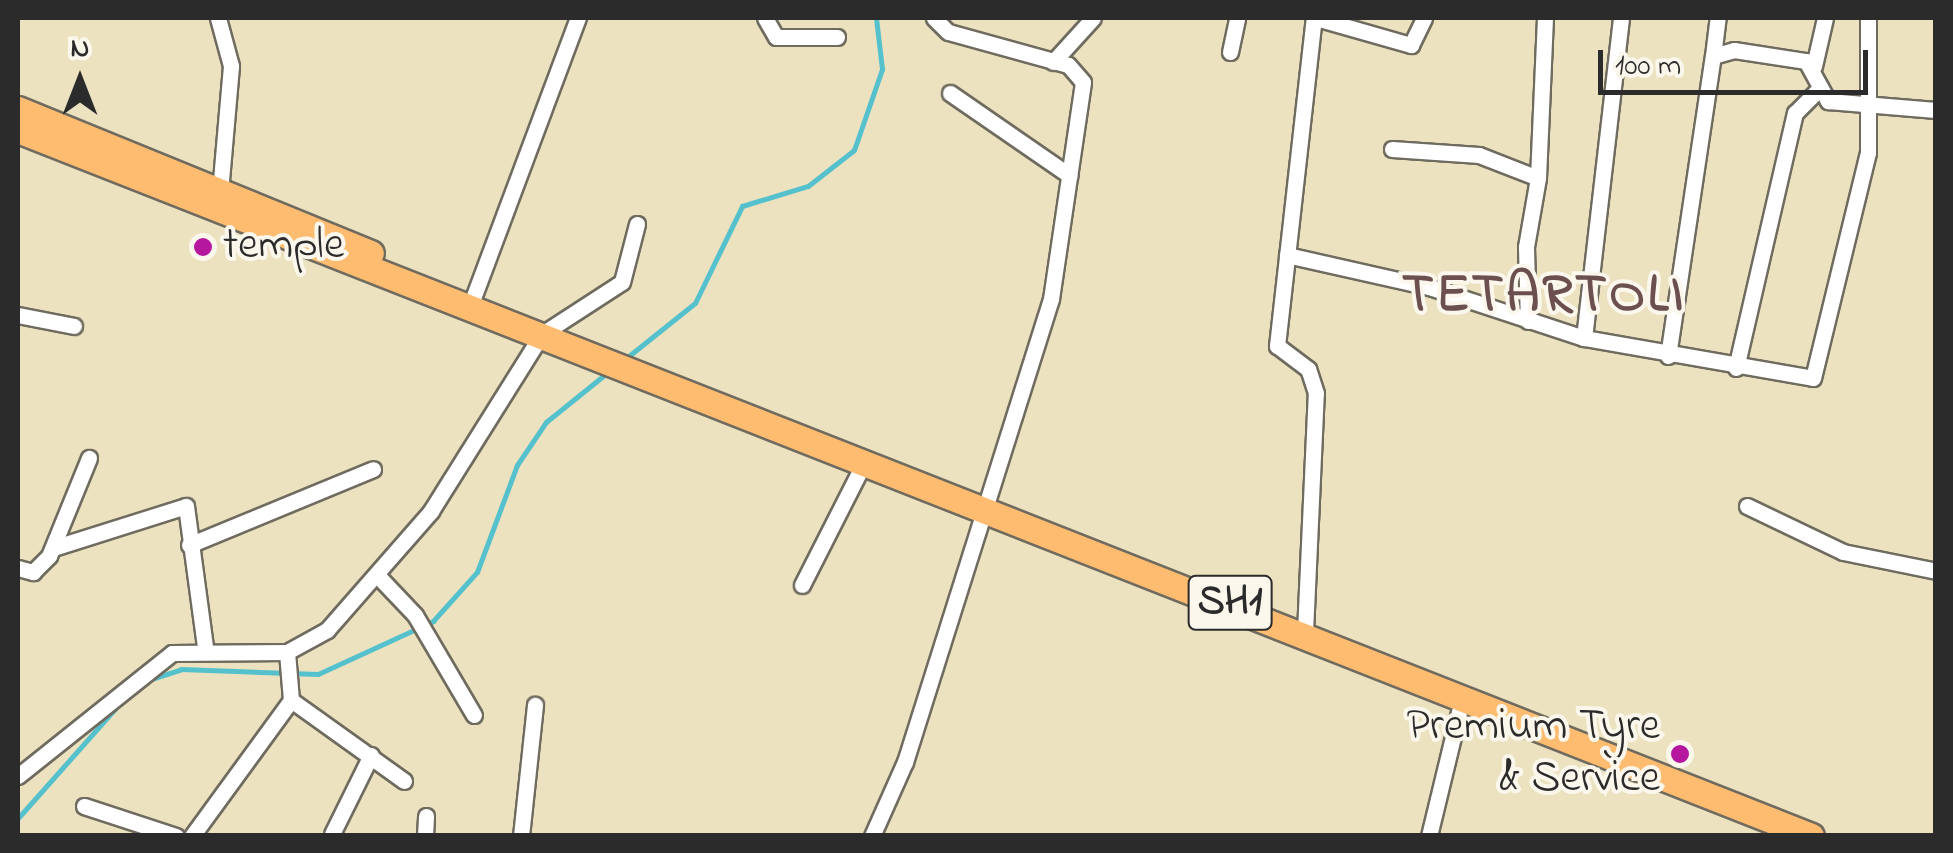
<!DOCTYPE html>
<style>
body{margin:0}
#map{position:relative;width:1953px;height:853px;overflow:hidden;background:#ece2c0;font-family:"Indie Flower",sans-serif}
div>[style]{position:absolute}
.stream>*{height:5px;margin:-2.5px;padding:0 2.5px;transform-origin:2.5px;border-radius:2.5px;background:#55c1cd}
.roads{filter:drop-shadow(2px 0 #6f6b5f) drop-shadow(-2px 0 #6f6b5f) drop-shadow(0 2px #6f6b5f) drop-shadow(0 -2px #6f6b5f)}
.street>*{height:15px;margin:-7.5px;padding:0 7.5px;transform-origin:7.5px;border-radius:7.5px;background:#fff}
.primary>*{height:25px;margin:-12.5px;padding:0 12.5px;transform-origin:12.5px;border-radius:12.5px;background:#febc70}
.dots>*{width:28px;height:28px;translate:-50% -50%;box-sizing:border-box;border:5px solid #fbf7ec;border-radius:50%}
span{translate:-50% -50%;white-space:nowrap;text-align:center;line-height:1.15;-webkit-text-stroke:8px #fbf7ec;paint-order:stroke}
.shield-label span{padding:2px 8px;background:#fbf7ec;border:2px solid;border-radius:8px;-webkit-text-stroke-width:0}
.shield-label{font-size:42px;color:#2b2b2b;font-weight:700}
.poi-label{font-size:45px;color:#2b2b2b}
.left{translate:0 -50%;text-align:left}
.right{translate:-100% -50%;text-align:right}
.district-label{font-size:55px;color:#6c504f;font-weight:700;letter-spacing:2.5px}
.frame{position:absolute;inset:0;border:20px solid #2b2b2b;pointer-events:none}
.north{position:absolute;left:30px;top:30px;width:100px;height:100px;-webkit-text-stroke:8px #fbf7ec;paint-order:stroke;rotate:0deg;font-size:28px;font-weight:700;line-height:40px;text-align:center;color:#2b2b2b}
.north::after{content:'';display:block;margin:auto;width:35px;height:45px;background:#2b2b2b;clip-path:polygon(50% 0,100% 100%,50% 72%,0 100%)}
.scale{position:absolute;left:1598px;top:50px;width:270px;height:45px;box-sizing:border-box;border:5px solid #2b2b2b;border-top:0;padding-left:12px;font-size:30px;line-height:35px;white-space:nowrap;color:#2b2b2b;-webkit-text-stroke:8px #fbf7ec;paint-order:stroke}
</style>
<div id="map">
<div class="stream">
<div style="left:625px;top:359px;width:90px;rotate:-38.7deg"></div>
<div style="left:695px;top:303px;width:108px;rotate:-64.1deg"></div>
<div style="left:742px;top:206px;width:69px;rotate:-16.9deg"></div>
<div style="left:808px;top:186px;width:58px;rotate:-38deg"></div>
<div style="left:854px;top:150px;width:86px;rotate:-70.9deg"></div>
<div style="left:882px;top:69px;width:51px;rotate:-96.7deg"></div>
<div style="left:145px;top:681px;width:38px;rotate:-18deg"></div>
<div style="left:181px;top:669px;width:137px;rotate:2.1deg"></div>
<div style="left:318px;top:674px;width:127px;rotate:-24.7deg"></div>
<div style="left:433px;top:621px;width:66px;rotate:-48.1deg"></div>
<div style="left:477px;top:572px;width:114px;rotate:-69.5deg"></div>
<div style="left:517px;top:465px;width:52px;rotate:-56deg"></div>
<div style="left:546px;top:422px;width:80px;rotate:-38.9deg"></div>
<div style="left:18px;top:818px;width:157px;rotate:-48.4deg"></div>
</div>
<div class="roads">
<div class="street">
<div style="left:218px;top:18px;width:50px;rotate:74.8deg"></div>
<div style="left:231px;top:66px;width:126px;rotate:95deg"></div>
<div style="left:765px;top:18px;width:22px;rotate:60deg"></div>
<div style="left:776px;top:37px;width:61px"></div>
<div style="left:1316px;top:18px;width:99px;rotate:15.9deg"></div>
<div style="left:1411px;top:45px;width:30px;rotate:-64deg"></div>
<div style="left:1230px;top:52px;width:35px;rotate:-78deg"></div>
<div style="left:1713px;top:56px;width:38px;rotate:-83deg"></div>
<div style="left:1053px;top:62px;width:59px;rotate:-47.7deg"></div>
<div style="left:1814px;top:66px;width:49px;rotate:-77.1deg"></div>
<div style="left:950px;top:93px;width:145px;rotate:34.6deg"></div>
<div style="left:1392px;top:149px;width:87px;rotate:3.9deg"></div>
<div style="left:1479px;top:155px;width:63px;rotate:21.3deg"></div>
<div style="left:1538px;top:178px;width:70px;rotate:99.9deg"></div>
<div style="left:1526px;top:247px;width:74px;rotate:88.5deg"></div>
<div style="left:1538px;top:178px;width:160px;rotate:-87.5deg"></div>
<div style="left:1287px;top:255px;width:146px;rotate:12.7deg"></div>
<div style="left:1429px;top:287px;width:163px;rotate:18.2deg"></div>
<div style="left:1584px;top:338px;width:232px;rotate:9.9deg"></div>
<div style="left:1813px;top:378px;width:232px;rotate:-76.3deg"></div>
<div style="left:1868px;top:153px;width:135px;rotate:-90deg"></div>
<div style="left:469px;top:309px;width:311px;rotate:-69.5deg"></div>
<div style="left:18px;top:315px;width:57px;rotate:11.1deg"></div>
<div style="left:1584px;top:338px;width:322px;rotate:-83.4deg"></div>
<div style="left:1668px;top:356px;width:303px;rotate:-81.5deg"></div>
<div style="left:1713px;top:56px;width:22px;rotate:-16deg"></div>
<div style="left:1734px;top:50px;width:73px;rotate:8.7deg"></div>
<div style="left:1806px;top:61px;width:46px;rotate:61.2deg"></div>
<div style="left:1828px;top:101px;width:108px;rotate:4.8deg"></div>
<div style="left:1736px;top:368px;width:262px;rotate:-77deg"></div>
<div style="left:1795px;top:113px;width:33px;rotate:-45deg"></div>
<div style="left:1747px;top:506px;width:106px;rotate:25.6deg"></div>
<div style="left:1843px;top:552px;width:95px;rotate:11.5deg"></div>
<div style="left:189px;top:545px;width:199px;rotate:-22.4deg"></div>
<div style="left:53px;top:548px;width:139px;rotate:-17.5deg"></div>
<div style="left:186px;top:506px;width:142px;rotate:82.3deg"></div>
<div style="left:18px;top:568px;width:16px;rotate:15deg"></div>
<div style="left:33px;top:572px;width:23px;rotate:-45deg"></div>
<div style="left:49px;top:556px;width:106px;rotate:-67.8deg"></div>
<div style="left:377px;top:575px;width:55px;rotate:46.5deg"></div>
<div style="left:415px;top:615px;width:116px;rotate:59.5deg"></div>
<div style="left:802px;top:585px;width:141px;rotate:-63.1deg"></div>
<div style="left:1305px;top:632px;width:239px;rotate:-87.4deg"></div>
<div style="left:1316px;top:393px;width:25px;rotate:-108deg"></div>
<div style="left:1308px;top:369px;width:39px;rotate:-143deg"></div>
<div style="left:1277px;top:346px;width:330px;rotate:-83.6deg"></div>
<div style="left:291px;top:700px;width:139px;rotate:35.6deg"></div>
<div style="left:18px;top:776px;width:197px;rotate:-38.6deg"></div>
<div style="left:172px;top:653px;width:115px;rotate:-0.5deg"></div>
<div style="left:287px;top:652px;width:46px;rotate:-28.8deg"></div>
<div style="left:327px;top:630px;width:158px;rotate:-48.8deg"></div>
<div style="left:431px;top:511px;width:209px;rotate:-57.9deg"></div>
<div style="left:542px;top:334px;width:95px;rotate:-33deg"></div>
<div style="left:622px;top:282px;width:60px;rotate:-75.5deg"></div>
<div style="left:84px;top:806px;width:97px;rotate:18.1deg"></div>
<div style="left:332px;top:834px;width:88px;rotate:-63.7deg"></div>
<div style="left:192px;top:836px;width:168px;rotate:-53.9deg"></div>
<div style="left:291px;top:700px;width:48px;rotate:-94.8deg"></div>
<div style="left:425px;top:836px;width:20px;rotate:-87deg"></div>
<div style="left:521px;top:836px;width:132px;rotate:-83.9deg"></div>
<div style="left:872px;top:836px;width:81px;rotate:-66deg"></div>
<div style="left:905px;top:762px;width:485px;rotate:-72.5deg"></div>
<div style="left:1051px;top:299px;width:219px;rotate:-81.6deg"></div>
<div style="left:1083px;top:82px;width:23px;rotate:-131deg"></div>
<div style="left:1068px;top:65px;width:124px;rotate:-164.6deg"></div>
<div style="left:948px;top:32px;width:20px;rotate:-135deg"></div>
<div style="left:1429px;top:836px;width:145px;rotate:-76.4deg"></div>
</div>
<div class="primary">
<div style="left:18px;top:109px;width:381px;rotate:22.2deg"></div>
<div style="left:18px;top:130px;width:1927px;rotate:21.49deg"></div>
</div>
</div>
<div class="dots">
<div style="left:203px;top:247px;background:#b5179e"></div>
<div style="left:1680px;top:754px;background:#b5179e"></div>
</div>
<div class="shield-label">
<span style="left:1230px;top:603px">SH1</span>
</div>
<div class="poi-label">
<span class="left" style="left:223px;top:247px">temple</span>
<span class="right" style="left:1660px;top:754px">Premium Tyre<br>&amp; Service</span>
</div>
<div class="district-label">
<span style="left:1544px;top:298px">TETARTOLI</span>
</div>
<div class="frame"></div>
<div class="north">N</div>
<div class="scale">100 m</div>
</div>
